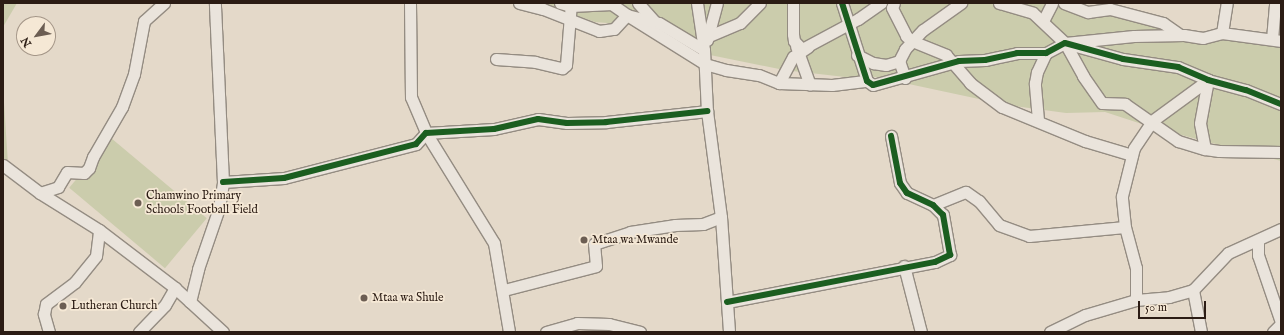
<!DOCTYPE html>
<style>
body{margin:0}
#map{position:relative;width:1284px;height:335px;overflow:hidden;background:#e4d9c9;font-family:"IM FELL English",serif}
div>[style]{position:absolute}
.green>*{inset:0;background:#cbccac;transform-origin:0 0}
.roads{filter:drop-shadow(1px 0 #948c82) drop-shadow(-1px 0 #948c82) drop-shadow(0 1px #948c82) drop-shadow(0 -1px #948c82)}
.minor>*{height:11px;margin:-5.5px;padding:0 5.5px;transform-origin:5.5px;border-radius:5.5px;background:#eae4dc}
.cycleway>*{height:6px;margin:-3px;padding:0 3px;transform-origin:3px;border-radius:3px;background:#1b5e20}
.dots>*{width:11px;height:11px;translate:-50% -50%;box-sizing:border-box;border:2px solid #f5e8d5;border-radius:50%}
span{translate:-50% -50%;white-space:nowrap;text-align:center;line-height:1.15;-webkit-text-stroke:3.5px #f5e8d5;paint-order:stroke}
.poi-label{font-size:12px;color:#2b1c14}
.left{translate:0 -50%;text-align:left}
.frame{position:absolute;inset:0;border:4px solid #2b1c14;pointer-events:none}
.north{position:absolute;left:16px;top:16px;width:40px;height:40px;box-sizing:border-box;background:#f5e8d5;border:1px solid #a49688;border-radius:50%;rotate:238deg;font-size:11px;font-weight:700;line-height:16px;text-align:center;color:#2b1c14}
.north::after{content:'';display:block;margin:auto;width:14px;height:18px;background:#6c5e53;clip-path:polygon(50% 0,100% 100%,50% 72%,0 100%)}
.scale{position:absolute;left:1138px;top:301px;width:68px;height:18px;box-sizing:border-box;border:2px solid #2b1c14;border-top:0;padding-left:5px;font-size:12px;line-height:14px;white-space:nowrap;color:#2b1c14;-webkit-text-stroke:3px #f5e8d5;paint-order:stroke}
</style>
<div id="map">
<div class="green">
<div style="clip-path:polygon(3px 3px,17px 3px,3px 27px)"></div>
<div style="clip-path:polygon(541px 3px,1059px 3px,1211px 35px,1281px 44px,1281px 161px,1151px 127px,1105px 112px,1066px 113px,1007px 105px,876px 77px,845px 77px,784px 70px,710px 55px,656px 27px,595px 22px)"></div>
<div style="clip-path:polygon(3px 50px,4px 102px,8px 164px,3px 159px)"></div>
<div style="left:111px;top:138px;width:125px;height:65px;rotate:40deg"></div>
</div>
<div class="roads">
<div class="minor">
<div style="left:410px;top:3px;width:94px;rotate:89.4deg"></div>
<div style="left:411px;top:97px;width:39px;rotate:67deg"></div>
<div style="left:426px;top:133px;width:129px;rotate:58.3deg"></div>
<div style="left:494px;top:243px;width:90px;rotate:80.4deg"></div>
<div style="left:519px;top:3px;width:25px;rotate:14deg"></div>
<div style="left:543px;top:9px;width:60px;rotate:21.4deg"></div>
<div style="left:599px;top:31px;width:15px;rotate:-8deg"></div>
<div style="left:614px;top:29px;width:19px;rotate:-47deg"></div>
<div style="left:627px;top:15px;width:92px;rotate:32.1deg"></div>
<div style="left:705px;top:64px;width:22px;rotate:16deg"></div>
<div style="left:726px;top:70px;width:33px;rotate:9deg"></div>
<div style="left:759px;top:75px;width:22px;rotate:22deg"></div>
<div style="left:779px;top:83px;width:53px;rotate:2.2deg"></div>
<div style="left:832px;top:85px;width:35px;rotate:-7deg"></div>
<div style="left:560px;top:3px;width:11px;rotate:15deg"></div>
<div style="left:571px;top:6px;width:41px;rotate:-2.8deg"></div>
<div style="left:610px;top:3px;width:21px;rotate:35deg"></div>
<div style="left:627px;top:15px;width:33px;rotate:14deg"></div>
<div style="left:659px;top:23px;width:52px;rotate:31deg"></div>
<div style="left:638px;top:3px;width:24px;rotate:48deg"></div>
<div style="left:697px;top:3px;width:48px;rotate:81.5deg"></div>
<div style="left:704px;top:50px;width:61px;rotate:87.2deg"></div>
<div style="left:707px;top:111px;width:107px;rotate:82.5deg"></div>
<div style="left:721px;top:217px;width:115px;rotate:86deg"></div>
<div style="left:793px;top:3px;width:31px;rotate:90deg"></div>
<div style="left:793px;top:34px;width:7px;rotate:82deg"></div>
<div style="left:794px;top:41px;width:11px;rotate:45deg"></div>
<div style="left:802px;top:49px;width:64px;rotate:-28.2deg"></div>
<div style="left:858px;top:19px;width:28px;rotate:-35deg"></div>
<div style="left:842px;top:3px;width:82px;rotate:72.2deg"></div>
<div style="left:867px;top:81px;width:7px;rotate:34deg"></div>
<div style="left:873px;top:85px;width:89px;rotate:-15.6deg"></div>
<div style="left:959px;top:61px;width:26px;rotate:-2deg"></div>
<div style="left:985px;top:60px;width:33px;rotate:-12deg"></div>
<div style="left:1017px;top:53px;width:29px"></div>
<div style="left:1046px;top:53px;width:21px;rotate:-28deg"></div>
<div style="left:1065px;top:43px;width:60px;rotate:15.4deg"></div>
<div style="left:1123px;top:59px;width:56px;rotate:8.3deg"></div>
<div style="left:1178px;top:67px;width:33px;rotate:23deg"></div>
<div style="left:1208px;top:80px;width:39px;rotate:15deg"></div>
<div style="left:1246px;top:90px;width:38px;rotate:22deg"></div>
<div style="left:894px;top:3px;width:5px;rotate:112deg"></div>
<div style="left:892px;top:8px;width:31px;rotate:63deg"></div>
<div style="left:906px;top:36px;width:8px;rotate:40deg"></div>
<div style="left:912px;top:41px;width:37px;rotate:22deg"></div>
<div style="left:946px;top:55px;width:37px;rotate:49deg"></div>
<div style="left:970px;top:83px;width:40px;rotate:37deg"></div>
<div style="left:1002px;top:107px;width:90px;rotate:22.3deg"></div>
<div style="left:1085px;top:141px;width:49px;rotate:16.6deg"></div>
<div style="left:999px;top:3px;width:35px;rotate:16deg"></div>
<div style="left:1033px;top:13px;width:44px;rotate:43.2deg"></div>
<div style="left:1065px;top:43px;width:69px;rotate:-5.8deg"></div>
<div style="left:1134px;top:36px;width:50px;rotate:-1.1deg"></div>
<div style="left:1184px;top:35px;width:19px;rotate:9deg"></div>
<div style="left:1203px;top:38px;width:20px;rotate:-15deg"></div>
<div style="left:1222px;top:33px;width:60px;rotate:7.7deg"></div>
<div style="left:1064px;top:3px;width:26px;rotate:21deg"></div>
<div style="left:1088px;top:12px;width:22px;rotate:-8deg"></div>
<div style="left:1110px;top:9px;width:55px;rotate:14.8deg"></div>
<div style="left:1163px;top:23px;width:21px;rotate:35deg"></div>
<div style="left:1043px;top:21px;width:20px;rotate:-63deg"></div>
<div style="left:1222px;top:33px;width:30px;rotate:-81deg"></div>
<div style="left:709px;top:36px;width:34px;rotate:-23deg"></div>
<div style="left:740px;top:23px;width:28px;rotate:-45deg"></div>
<div style="left:1272px;top:39px;width:36px;rotate:-85deg"></div>
<div style="left:707px;top:40px;width:38px;rotate:-75deg"></div>
<div style="left:1065px;top:43px;width:38px;rotate:61deg"></div>
<div style="left:1083px;top:76px;width:33px;rotate:55deg"></div>
<div style="left:1102px;top:103px;width:23px;rotate:2deg"></div>
<div style="left:1125px;top:104px;width:65px;rotate:34.9deg"></div>
<div style="left:1178px;top:141px;width:28px;rotate:17deg"></div>
<div style="left:1205px;top:149px;width:14px;rotate:8deg"></div>
<div style="left:1219px;top:151px;width:62px;rotate:0.9deg"></div>
<div style="left:796px;top:46px;width:41px;rotate:70.3deg"></div>
<div style="left:857px;top:55px;width:18px;rotate:27deg"></div>
<div style="left:873px;top:63px;width:13px;rotate:9deg"></div>
<div style="left:886px;top:65px;width:14px;rotate:-17deg"></div>
<div style="left:496px;top:59px;width:39px;rotate:4deg"></div>
<div style="left:535px;top:62px;width:28px;rotate:13deg"></div>
<div style="left:562px;top:68px;width:5px;rotate:-37deg"></div>
<div style="left:566px;top:65px;width:62px;rotate:-85.4deg"></div>
<div style="left:905px;top:78px;width:18px;rotate:-109deg"></div>
<div style="left:899px;top:61px;width:13px;rotate:-63deg"></div>
<div style="left:905px;top:49px;width:26px;rotate:-47deg"></div>
<div style="left:923px;top:30px;width:47px;rotate:-35.4deg"></div>
<div style="left:779px;top:83px;width:30px;rotate:-62deg"></div>
<div style="left:793px;top:57px;width:18px;rotate:-34deg"></div>
<div style="left:1038px;top:120px;width:37px;rotate:-95deg"></div>
<div style="left:1035px;top:83px;width:11px;rotate:-80deg"></div>
<div style="left:1037px;top:72px;width:21px;rotate:-65deg"></div>
<div style="left:1205px;top:149px;width:26px;rotate:-101deg"></div>
<div style="left:1200px;top:123px;width:44px;rotate:-79.5deg"></div>
<div style="left:3px;top:165px;width:46px;rotate:37.1deg"></div>
<div style="left:40px;top:193px;width:70px;rotate:32.1deg"></div>
<div style="left:99px;top:230px;width:96px;rotate:37.3deg"></div>
<div style="left:175px;top:288px;width:65px;rotate:42.5deg"></div>
<div style="left:223px;top:182px;width:61px;rotate:-3.8deg"></div>
<div style="left:284px;top:178px;width:136px;rotate:-14.4deg"></div>
<div style="left:416px;top:144px;width:15px;rotate:-48deg"></div>
<div style="left:426px;top:133px;width:68px;rotate:-3.4deg"></div>
<div style="left:494px;top:129px;width:45px;rotate:-12.8deg"></div>
<div style="left:538px;top:119px;width:29px;rotate:8deg"></div>
<div style="left:567px;top:123px;width:39px;rotate:-1deg"></div>
<div style="left:606px;top:122px;width:102px;rotate:-6.2deg"></div>
<div style="left:40px;top:193px;width:19px;rotate:-18deg"></div>
<div style="left:58px;top:187px;width:17px;rotate:-59deg"></div>
<div style="left:67px;top:172px;width:17px;rotate:3deg"></div>
<div style="left:84px;top:173px;width:7px;rotate:-45deg"></div>
<div style="left:89px;top:168px;width:12px;rotate:-70deg"></div>
<div style="left:93px;top:157px;width:58px;rotate:-59.9deg"></div>
<div style="left:122px;top:107px;width:35px;rotate:-70deg"></div>
<div style="left:134px;top:74px;width:54px;rotate:-79.3deg"></div>
<div style="left:144px;top:21px;width:27px;rotate:-42deg"></div>
<div style="left:933px;top:205px;width:35px;rotate:-22deg"></div>
<div style="left:966px;top:192px;width:16px;rotate:35deg"></div>
<div style="left:979px;top:201px;width:31px;rotate:50deg"></div>
<div style="left:999px;top:225px;width:32px;rotate:20deg"></div>
<div style="left:1029px;top:236px;width:96px;rotate:-5.4deg"></div>
<div style="left:1258px;top:241px;width:14px;rotate:90deg"></div>
<div style="left:1258px;top:255px;width:71px;rotate:71.1deg"></div>
<div style="left:904px;top:266px;width:68px;rotate:75.6deg"></div>
<div style="left:504px;top:290px;width:95px;rotate:-14.6deg"></div>
<div style="left:596px;top:266px;width:22px;rotate:-95deg"></div>
<div style="left:594px;top:244px;width:38px;rotate:-18deg"></div>
<div style="left:630px;top:232px;width:46px;rotate:-8.8deg"></div>
<div style="left:675px;top:225px;width:28px;rotate:-2deg"></div>
<div style="left:703px;top:224px;width:19px;rotate:-21deg"></div>
<div style="left:1193px;top:290px;width:43px;rotate:79.2deg"></div>
<div style="left:1136px;top:300px;width:32px;rotate:-90deg"></div>
<div style="left:1136px;top:268px;width:42px;rotate:-105deg"></div>
<div style="left:1125px;top:227px;width:31px;rotate:-96deg"></div>
<div style="left:1122px;top:196px;width:49px;rotate:-76deg"></div>
<div style="left:1134px;top:148px;width:32px;rotate:-56deg"></div>
<div style="left:1152px;top:121px;width:69px;rotate:-36.2deg"></div>
<div style="left:190px;top:302px;width:34px;rotate:-76deg"></div>
<div style="left:198px;top:269px;width:65px;rotate:-71deg"></div>
<div style="left:219px;top:208px;width:26px;rotate:-81deg"></div>
<div style="left:223px;top:182px;width:179px;rotate:-92.6deg"></div>
<div style="left:727px;top:302px;width:212px;rotate:-10.9deg"></div>
<div style="left:935px;top:262px;width:17px;rotate:-25deg"></div>
<div style="left:950px;top:255px;width:41px;rotate:-99.9deg"></div>
<div style="left:943px;top:215px;width:14px;rotate:-135deg"></div>
<div style="left:933px;top:205px;width:29px;rotate:-155deg"></div>
<div style="left:907px;top:193px;width:12px;rotate:-125deg"></div>
<div style="left:900px;top:183px;width:48px;rotate:-100.8deg"></div>
<div style="left:49px;top:332px;width:19px;rotate:-106deg"></div>
<div style="left:44px;top:314px;width:10px;rotate:-79deg"></div>
<div style="left:46px;top:304px;width:36px;rotate:-37deg"></div>
<div style="left:75px;top:282px;width:33px;rotate:-51deg"></div>
<div style="left:96px;top:256px;width:26px;rotate:-83deg"></div>
<div style="left:139px;top:332px;width:37px;rotate:-46deg"></div>
<div style="left:165px;top:305px;width:20px;rotate:-60deg"></div>
<div style="left:546px;top:332px;width:32px;rotate:-16deg"></div>
<div style="left:577px;top:323px;width:32px;rotate:2deg"></div>
<div style="left:609px;top:324px;width:32px;rotate:14deg"></div>
<div style="left:1050px;top:332px;width:39px;rotate:-26deg"></div>
<div style="left:1085px;top:315px;width:53px;rotate:-16.4deg"></div>
<div style="left:1136px;top:300px;width:33px;rotate:-5deg"></div>
<div style="left:1169px;top:297px;width:25px;rotate:-16deg"></div>
<div style="left:1193px;top:290px;width:51px;rotate:-46.6deg"></div>
<div style="left:1228px;top:253px;width:58px;rotate:-24.4deg"></div>
<div style="left:1273px;top:332px;width:11px;rotate:-45deg"></div>
</div>
</div>
<div class="cycleway">
<div style="left:842px;top:3px;width:82px;rotate:72.2deg"></div>
<div style="left:867px;top:81px;width:7px;rotate:34deg"></div>
<div style="left:873px;top:85px;width:89px;rotate:-15.6deg"></div>
<div style="left:959px;top:61px;width:26px;rotate:-2deg"></div>
<div style="left:985px;top:60px;width:33px;rotate:-12deg"></div>
<div style="left:1017px;top:53px;width:29px"></div>
<div style="left:1046px;top:53px;width:21px;rotate:-28deg"></div>
<div style="left:1065px;top:43px;width:60px;rotate:15.4deg"></div>
<div style="left:1123px;top:59px;width:56px;rotate:8.3deg"></div>
<div style="left:1178px;top:67px;width:33px;rotate:23deg"></div>
<div style="left:1208px;top:80px;width:39px;rotate:15deg"></div>
<div style="left:1246px;top:90px;width:38px;rotate:22deg"></div>
<div style="left:223px;top:182px;width:61px;rotate:-3.8deg"></div>
<div style="left:284px;top:178px;width:136px;rotate:-14.4deg"></div>
<div style="left:416px;top:144px;width:15px;rotate:-48deg"></div>
<div style="left:426px;top:133px;width:68px;rotate:-3.4deg"></div>
<div style="left:494px;top:129px;width:45px;rotate:-12.8deg"></div>
<div style="left:538px;top:119px;width:29px;rotate:8deg"></div>
<div style="left:567px;top:123px;width:39px;rotate:-1deg"></div>
<div style="left:606px;top:122px;width:102px;rotate:-6.2deg"></div>
<div style="left:727px;top:302px;width:212px;rotate:-10.9deg"></div>
<div style="left:935px;top:262px;width:17px;rotate:-25deg"></div>
<div style="left:950px;top:255px;width:41px;rotate:-99.9deg"></div>
<div style="left:943px;top:215px;width:14px;rotate:-135deg"></div>
<div style="left:933px;top:205px;width:29px;rotate:-155deg"></div>
<div style="left:907px;top:193px;width:12px;rotate:-125deg"></div>
<div style="left:900px;top:183px;width:48px;rotate:-100.8deg"></div>
</div>
<div class="dots">
<div style="left:138px;top:203px;background:#6c5e53"></div>
<div style="left:584px;top:240px;background:#6c5e53"></div>
<div style="left:364px;top:298px;background:#6c5e53"></div>
<div style="left:63px;top:306px;background:#6c5e53"></div>
</div>
<div class="poi-label">
<span class="left" style="left:146px;top:203px">Chamwino Primary<br>Schools Football Field</span>
<span class="left" style="left:592px;top:240px">Mtaa wa Mwande</span>
<span class="left" style="left:372px;top:298px">Mtaa wa Shule</span>
<span class="left" style="left:71px;top:306px">Lutheran Church</span>
</div>
<div class="frame"></div>
<div class="north">N</div>
<div class="scale">50 m</div>
</div>
